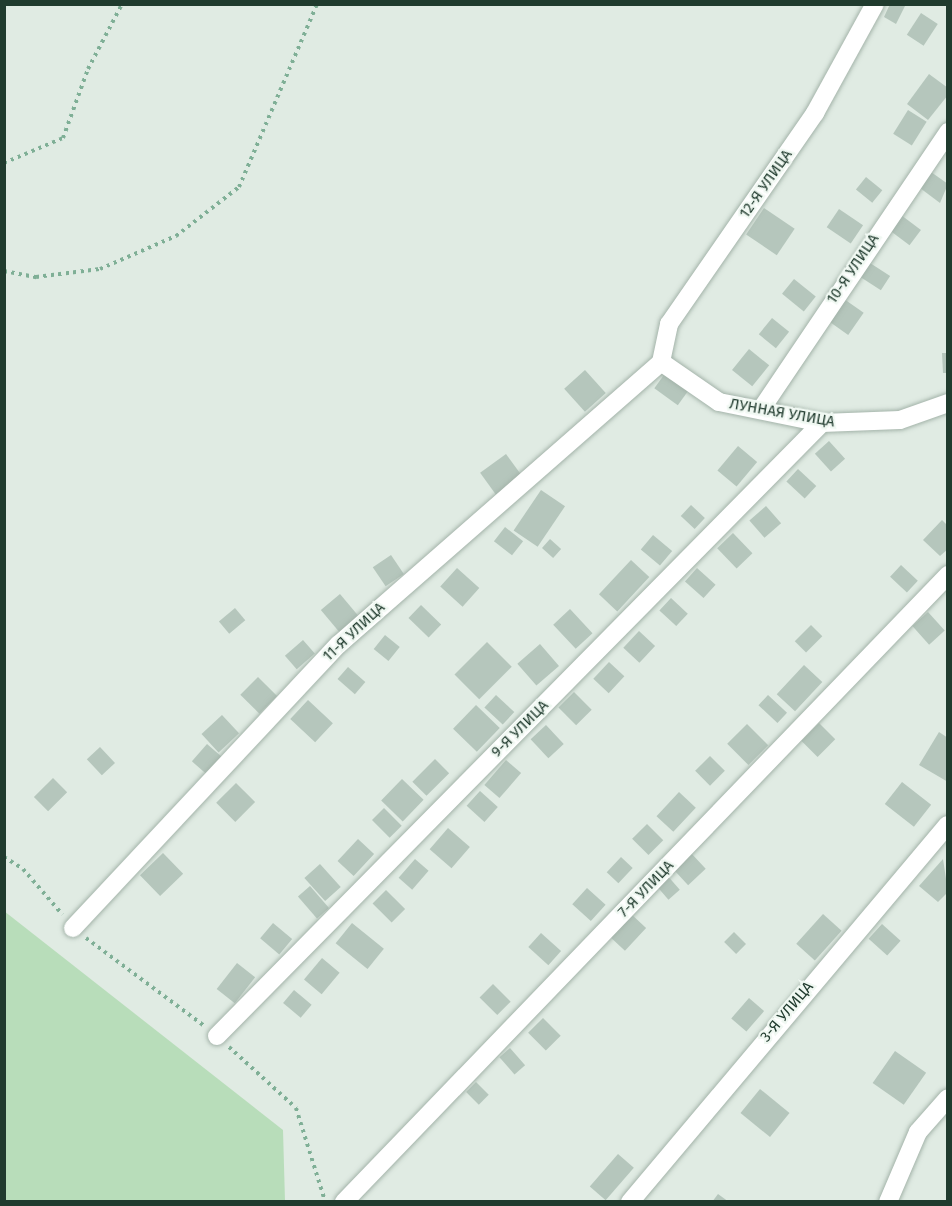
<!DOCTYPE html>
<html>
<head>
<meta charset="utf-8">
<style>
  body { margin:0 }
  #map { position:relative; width:952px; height:1206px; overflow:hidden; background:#e0ebe3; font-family:"Fira Sans",sans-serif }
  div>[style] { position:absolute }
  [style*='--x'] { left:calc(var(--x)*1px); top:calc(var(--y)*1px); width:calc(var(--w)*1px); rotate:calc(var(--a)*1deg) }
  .green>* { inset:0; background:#b8ddba }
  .building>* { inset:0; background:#b5c6bc; transform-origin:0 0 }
  .path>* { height:4px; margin-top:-2px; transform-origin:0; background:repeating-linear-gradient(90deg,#7faf96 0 3px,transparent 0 7.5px) }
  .roads { filter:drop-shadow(0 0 2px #a3b3a9) drop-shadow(0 0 2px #a3b3a9) }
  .street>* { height:18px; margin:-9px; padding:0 9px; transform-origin:9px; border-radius:9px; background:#fff }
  span { translate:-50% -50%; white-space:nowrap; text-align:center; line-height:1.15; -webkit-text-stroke:4.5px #f0f8f2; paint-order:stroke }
  .street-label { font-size:15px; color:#203b2e }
  .frame { position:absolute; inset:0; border:6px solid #203b2e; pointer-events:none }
</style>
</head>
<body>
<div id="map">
  <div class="green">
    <i style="clip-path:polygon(4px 911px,283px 1130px,285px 1201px,5px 1201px)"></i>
  </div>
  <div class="building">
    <i style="clip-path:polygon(890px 4px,906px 4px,896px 24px,884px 17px)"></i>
    <i style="left:921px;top:13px;width:20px;height:26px;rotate:33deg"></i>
    <i style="clip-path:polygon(929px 74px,948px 88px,948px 95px,928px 120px,907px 104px)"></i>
    <i style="left:908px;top:110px;width:22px;height:28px;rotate:32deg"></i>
    <i style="clip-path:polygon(931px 172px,948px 184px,940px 203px,920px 188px)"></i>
    <i style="left:866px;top:177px;width:21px;height:16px;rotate:39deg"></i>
    <i style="left:764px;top:208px;width:37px;height:32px;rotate:34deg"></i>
    <i style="left:839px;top:209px;width:29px;height:22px;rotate:34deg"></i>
    <i style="left:901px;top:215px;width:25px;height:19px;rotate:37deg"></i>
    <i style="left:870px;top:263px;width:24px;height:17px;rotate:33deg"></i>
    <i style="left:794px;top:279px;width:28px;height:19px;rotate:39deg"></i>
    <i style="left:844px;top:299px;width:24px;height:27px;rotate:35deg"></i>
    <i style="left:772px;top:318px;width:22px;height:21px;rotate:39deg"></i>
    <i style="left:749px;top:349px;width:26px;height:27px;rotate:39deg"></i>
    <i style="clip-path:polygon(942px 353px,948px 353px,948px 373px,943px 373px)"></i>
    <i style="left:669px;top:368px;width:29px;height:25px;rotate:36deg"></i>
    <i style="left:585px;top:370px;width:31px;height:28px;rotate:48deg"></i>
    <i style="left:829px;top:441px;width:24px;height:19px;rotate:48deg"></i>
    <i style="left:738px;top:446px;width:25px;height:32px;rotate:40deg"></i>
    <i style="left:506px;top:454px;width:27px;height:32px;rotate:54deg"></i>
    <i style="left:798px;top:469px;width:25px;height:17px;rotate:43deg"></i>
    <i style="left:541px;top:490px;width:29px;height:49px;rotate:34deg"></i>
    <i style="left:691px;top:505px;width:19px;height:15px;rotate:43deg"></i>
    <i style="left:766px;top:506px;width:23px;height:22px;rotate:49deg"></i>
    <i style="clip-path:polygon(942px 520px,948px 526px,948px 549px,940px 556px,923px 540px)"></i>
    <i style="left:505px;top:527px;width:23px;height:18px;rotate:38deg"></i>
    <i style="left:733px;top:533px;width:28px;height:22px;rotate:46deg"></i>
    <i style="left:653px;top:535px;width:25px;height:19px;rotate:40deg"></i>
    <i style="left:550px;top:539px;width:15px;height:12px;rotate:42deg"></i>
    <i style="left:391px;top:555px;width:23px;height:22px;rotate:56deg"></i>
    <i style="left:631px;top:560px;width:25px;height:47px;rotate:43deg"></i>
    <i style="left:901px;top:565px;width:23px;height:16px;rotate:43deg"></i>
    <i style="left:457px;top:568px;width:30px;height:25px;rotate:42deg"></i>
    <i style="left:697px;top:568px;width:25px;height:18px;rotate:42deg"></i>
    <i style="left:340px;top:594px;width:30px;height:25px;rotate:50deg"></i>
    <i style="left:671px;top:598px;width:23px;height:17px;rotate:43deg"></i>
    <i style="left:421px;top:605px;width:28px;height:18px;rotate:44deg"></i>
    <i style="left:235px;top:608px;width:16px;height:21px;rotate:50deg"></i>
    <i style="left:570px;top:609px;width:33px;height:23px;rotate:47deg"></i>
    <i style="left:928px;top:612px;width:25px;height:21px;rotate:48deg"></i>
    <i style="left:811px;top:625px;width:16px;height:23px;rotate:45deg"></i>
    <i style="left:639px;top:631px;width:22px;height:23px;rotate:43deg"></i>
    <i style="left:385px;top:635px;width:19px;height:18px;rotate:39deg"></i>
    <i style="left:303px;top:640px;width:18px;height:24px;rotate:49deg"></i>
    <i style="left:487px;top:642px;width:35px;height:46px;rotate:45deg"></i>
    <i style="left:540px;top:644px;width:29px;height:30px;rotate:49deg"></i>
    <i style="left:609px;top:662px;width:21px;height:23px;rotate:43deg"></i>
    <i style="left:804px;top:665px;width:25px;height:40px;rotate:43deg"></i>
    <i style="left:348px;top:667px;width:23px;height:16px;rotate:41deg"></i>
    <i style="left:258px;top:677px;width:27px;height:25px;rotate:45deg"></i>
    <i style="left:574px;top:692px;width:25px;height:22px;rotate:45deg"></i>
    <i style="left:496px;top:695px;width:25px;height:17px;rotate:43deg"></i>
    <i style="left:768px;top:695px;width:26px;height:14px;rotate:43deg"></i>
    <i style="left:308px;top:700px;width:34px;height:26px;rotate:43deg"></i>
    <i style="left:476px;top:705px;width:33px;height:33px;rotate:44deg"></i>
    <i style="left:222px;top:715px;width:25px;height:28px;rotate:47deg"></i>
    <i style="left:819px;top:723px;width:23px;height:25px;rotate:45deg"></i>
    <i style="left:747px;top:724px;width:30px;height:28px;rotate:45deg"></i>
    <i style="left:546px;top:725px;width:26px;height:21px;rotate:47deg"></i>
    <i style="clip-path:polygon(939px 732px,948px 738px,948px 782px,919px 765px)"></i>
    <i style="left:207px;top:744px;width:23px;height:23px;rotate:41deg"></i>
    <i style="left:100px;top:747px;width:22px;height:18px;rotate:47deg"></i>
    <i style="left:710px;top:756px;width:21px;height:21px;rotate:45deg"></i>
    <i style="left:435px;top:759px;width:20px;height:32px;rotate:45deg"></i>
    <i style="left:506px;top:760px;width:20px;height:33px;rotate:41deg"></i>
    <i style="left:53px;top:778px;width:20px;height:27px;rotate:45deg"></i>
    <i style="left:402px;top:779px;width:30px;height:30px;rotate:44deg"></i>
    <i style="left:902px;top:782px;width:37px;height:28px;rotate:38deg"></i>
    <i style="left:236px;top:783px;width:27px;height:28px;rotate:45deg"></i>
    <i style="left:480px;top:791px;width:24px;height:20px;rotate:42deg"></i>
    <i style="left:679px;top:792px;width:23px;height:33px;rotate:43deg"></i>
    <i style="left:384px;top:808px;width:25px;height:17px;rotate:45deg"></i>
    <i style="left:647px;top:824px;width:23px;height:21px;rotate:45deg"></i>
    <i style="left:448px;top:828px;width:29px;height:28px;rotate:41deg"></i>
    <i style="left:358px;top:839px;width:22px;height:30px;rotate:43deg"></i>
    <i style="left:690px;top:852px;width:23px;height:24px;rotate:47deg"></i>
    <i style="left:163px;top:853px;width:29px;height:32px;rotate:46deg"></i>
    <i style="left:621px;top:857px;width:16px;height:21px;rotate:43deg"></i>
    <i style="left:415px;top:859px;width:18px;height:25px;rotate:41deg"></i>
    <i style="clip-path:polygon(943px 859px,948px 892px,938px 902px,919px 886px)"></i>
    <i style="left:320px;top:864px;width:31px;height:21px;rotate:48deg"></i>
    <i style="left:666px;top:874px;width:21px;height:15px;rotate:49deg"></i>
    <i style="left:310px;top:886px;width:29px;height:16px;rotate:49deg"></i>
    <i style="left:587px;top:888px;width:25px;height:22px;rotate:42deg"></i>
    <i style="left:386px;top:890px;width:27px;height:19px;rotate:45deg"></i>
    <i style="left:630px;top:913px;width:22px;height:31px;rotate:43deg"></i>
    <i style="left:823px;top:914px;width:25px;height:40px;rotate:42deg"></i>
    <i style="left:273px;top:923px;width:25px;height:20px;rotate:40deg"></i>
    <i style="left:352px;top:923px;width:41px;height:26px;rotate:39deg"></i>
    <i style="left:882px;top:924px;width:25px;height:20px;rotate:42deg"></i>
    <i style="left:734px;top:932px;width:17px;height:14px;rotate:45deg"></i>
    <i style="left:541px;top:933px;width:27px;height:19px;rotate:42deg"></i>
    <i style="left:322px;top:958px;width:23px;height:28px;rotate:40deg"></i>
    <i style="left:237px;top:963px;width:23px;height:33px;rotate:38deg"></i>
    <i style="left:493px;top:984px;width:25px;height:19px;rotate:45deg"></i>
    <i style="left:294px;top:990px;width:23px;height:17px;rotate:40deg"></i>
    <i style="left:749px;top:998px;width:20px;height:27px;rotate:41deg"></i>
    <i style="left:543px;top:1018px;width:25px;height:21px;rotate:45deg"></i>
    <i style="left:510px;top:1048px;width:23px;height:14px;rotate:49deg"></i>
    <i style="left:895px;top:1051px;width:38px;height:39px;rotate:35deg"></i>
    <i style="left:476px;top:1082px;width:18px;height:14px;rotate:45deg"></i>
    <i style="left:760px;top:1089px;width:38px;height:31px;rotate:39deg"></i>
    <i style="left:618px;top:1154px;width:21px;height:43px;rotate:41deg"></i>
    <i style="clip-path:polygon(718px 1194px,729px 1202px,712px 1202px)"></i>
  </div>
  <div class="path">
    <i style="--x:4;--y:163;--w:64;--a:-23"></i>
    <i style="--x:63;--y:138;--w:73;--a:-70.1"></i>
    <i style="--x:88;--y:69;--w:73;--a:-62.4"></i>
    <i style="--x:4;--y:271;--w:33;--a:11"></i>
    <i style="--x:36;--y:277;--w:64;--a:-7.1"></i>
    <i style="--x:100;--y:269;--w:83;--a:-23.5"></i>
    <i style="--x:176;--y:236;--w:80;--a:-37.9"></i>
    <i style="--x:239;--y:187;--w:199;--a:-66.9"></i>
    <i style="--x:4;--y:857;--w:22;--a:32"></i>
    <i style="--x:23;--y:869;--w:60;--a:49.1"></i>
    <i style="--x:86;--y:938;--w:146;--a:36.6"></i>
    <i style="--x:229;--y:1047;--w:91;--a:42.3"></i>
    <i style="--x:296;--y:1108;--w:94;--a:72.7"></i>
  </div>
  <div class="roads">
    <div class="street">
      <i style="--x:661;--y:362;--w:39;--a:-78"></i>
      <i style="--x:669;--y:324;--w:257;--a:-55.3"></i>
      <i style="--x:815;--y:113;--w:124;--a:-61.2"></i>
      <i style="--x:661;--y:362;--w:70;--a:34.6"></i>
      <i style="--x:719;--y:402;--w:105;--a:11.5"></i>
      <i style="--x:822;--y:423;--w:78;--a:-2.2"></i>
      <i style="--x:900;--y:420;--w:51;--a:-19.5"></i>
      <i style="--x:762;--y:408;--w:333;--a:-56"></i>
      <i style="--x:73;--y:928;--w:388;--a:-46.9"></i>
      <i style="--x:338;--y:645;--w:429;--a:-41.2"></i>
      <i style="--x:217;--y:1036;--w:861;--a:-45.38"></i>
      <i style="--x:344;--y:1202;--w:871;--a:-46.07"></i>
      <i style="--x:630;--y:1202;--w:493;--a:-49.9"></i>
      <i style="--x:888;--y:1202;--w:76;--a:-66.8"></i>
      <i style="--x:918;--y:1132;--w:45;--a:-48.6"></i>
    </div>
  </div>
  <div class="street-label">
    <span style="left:766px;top:184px;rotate:-55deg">12-Я УЛИЦА</span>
    <span style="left:853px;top:269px;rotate:-56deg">10-Я УЛИЦА</span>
    <span style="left:782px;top:413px;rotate:10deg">ЛУННАЯ УЛИЦА</span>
    <span style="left:354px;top:632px;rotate:-43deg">11-Я УЛИЦА</span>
    <span style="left:520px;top:729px;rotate:-45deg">9-Я УЛИЦА</span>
    <span style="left:646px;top:889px;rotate:-46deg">7-Я УЛИЦА</span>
    <span style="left:787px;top:1012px;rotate:-50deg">3-Я УЛИЦА</span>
  </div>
  <div class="frame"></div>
</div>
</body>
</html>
